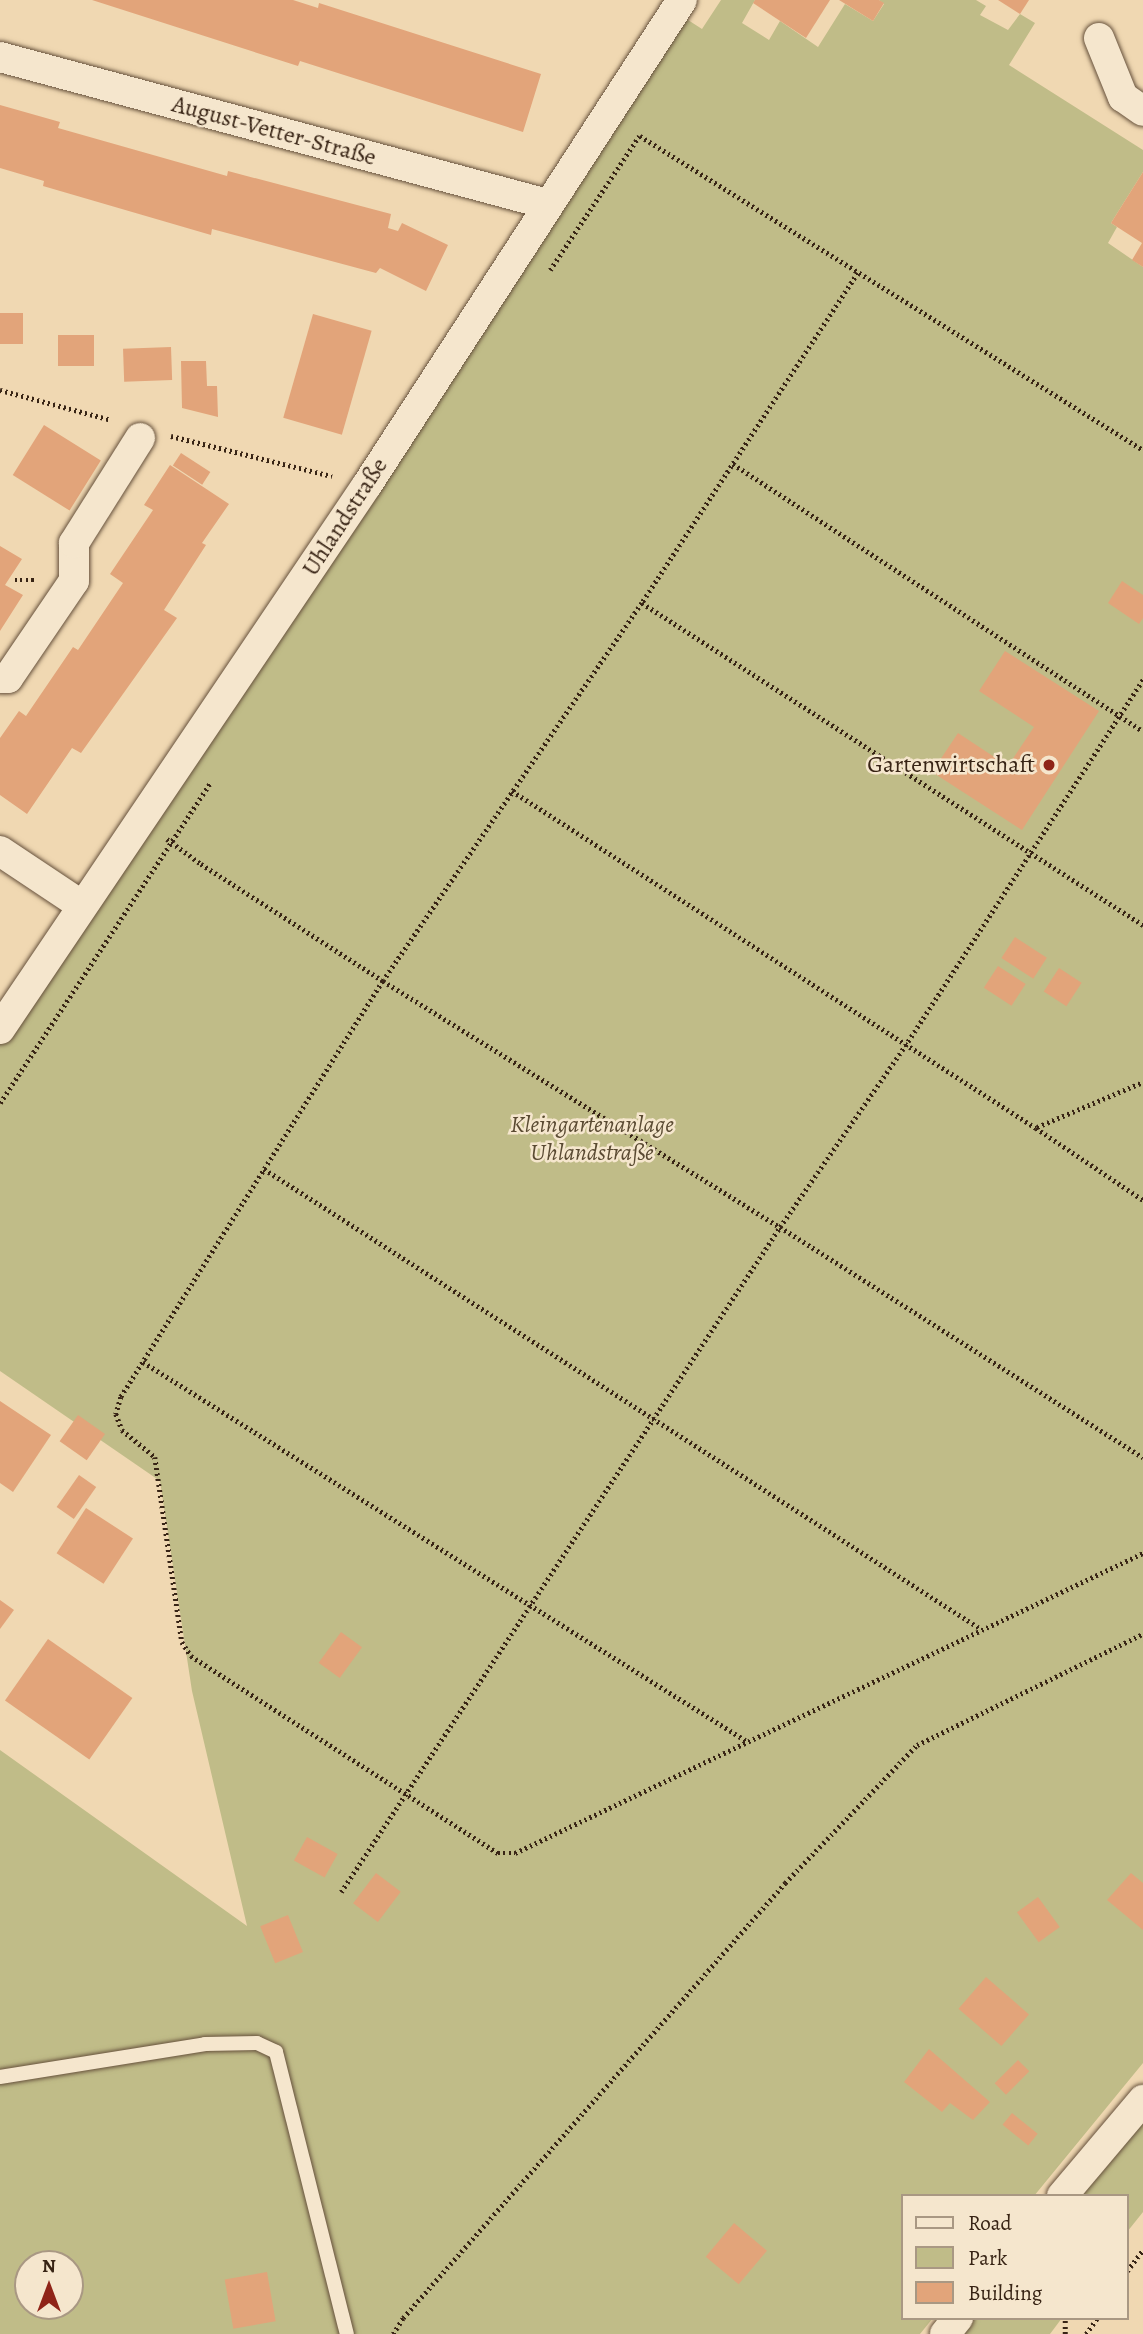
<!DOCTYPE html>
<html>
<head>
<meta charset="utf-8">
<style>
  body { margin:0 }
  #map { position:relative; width:1143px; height:2334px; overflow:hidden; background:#f0d8b2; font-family:Alegreya,serif }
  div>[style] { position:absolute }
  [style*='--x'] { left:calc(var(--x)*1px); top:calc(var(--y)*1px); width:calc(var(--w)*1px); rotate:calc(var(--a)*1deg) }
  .green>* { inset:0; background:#c0bc88 }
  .building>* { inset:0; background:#e2a47a; transform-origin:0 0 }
  .path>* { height:4.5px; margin-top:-2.25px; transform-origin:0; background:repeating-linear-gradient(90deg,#382415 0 2px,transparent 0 5.5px) }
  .roads { filter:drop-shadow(0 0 2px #66513c) drop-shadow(0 0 2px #66513c) }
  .service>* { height:14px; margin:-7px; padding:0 7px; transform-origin:7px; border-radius:7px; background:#f5e6cd }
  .minor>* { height:30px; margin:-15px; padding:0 15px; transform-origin:15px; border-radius:15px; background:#f5e6cd }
  .dots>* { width:19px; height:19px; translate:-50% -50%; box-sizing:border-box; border:4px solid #f5e6cd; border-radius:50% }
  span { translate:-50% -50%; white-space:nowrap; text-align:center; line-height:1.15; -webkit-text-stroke:5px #f5e6cd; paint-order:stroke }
  .street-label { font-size:24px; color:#382415 }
  .poi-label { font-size:24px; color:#382415 }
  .right { translate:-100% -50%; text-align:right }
  .park-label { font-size:24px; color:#5a4a32; font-style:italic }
  .legend { position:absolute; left:901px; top:2194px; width:228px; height:126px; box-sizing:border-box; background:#f5e6cd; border:2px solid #a99883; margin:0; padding:9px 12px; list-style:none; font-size:21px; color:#382415 }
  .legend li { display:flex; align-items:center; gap:14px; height:35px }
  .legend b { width:35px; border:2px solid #a99883 }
  .north { position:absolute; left:14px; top:2250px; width:70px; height:70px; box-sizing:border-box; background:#f5e6cd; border:2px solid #a99883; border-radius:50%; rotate:0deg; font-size:19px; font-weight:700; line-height:28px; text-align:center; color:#382415 }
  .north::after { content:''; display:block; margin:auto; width:24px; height:32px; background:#8f2418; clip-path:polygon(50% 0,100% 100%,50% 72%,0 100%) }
</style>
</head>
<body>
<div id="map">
  <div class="green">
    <i style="clip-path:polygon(evenodd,721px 0,755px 0,742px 23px,769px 40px,780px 21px,818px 47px,845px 4px,873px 21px,884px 4px,879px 0,976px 0,986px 6px,980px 15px,1008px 30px,1020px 14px,1035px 23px,1009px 65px,1143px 150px,1143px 172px,1111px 223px,1117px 227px,1108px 243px,1143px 267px,1143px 2063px,1034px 2196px,903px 2196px,903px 2318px,933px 2318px,920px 2334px,0 2334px,0 1750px,247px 1926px,192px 1691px,160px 1481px,0 1371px,0 1029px,674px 11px,702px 29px,721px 0,28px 2264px,70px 2264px,70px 2306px,28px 2306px,28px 2264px)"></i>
    <i style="clip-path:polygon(1143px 2118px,1143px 2212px,1127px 2232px,1127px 2196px,1077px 2196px)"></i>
    <i style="clip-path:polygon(972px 2318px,1062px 2318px,1050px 2334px,959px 2334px)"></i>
  </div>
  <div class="building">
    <i style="clip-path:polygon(92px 0,293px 0,318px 8px,319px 3px,541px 74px,523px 132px,300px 61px,298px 66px)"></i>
    <i style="clip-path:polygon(755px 0,830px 0,806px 38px,753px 3px)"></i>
    <i style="clip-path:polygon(839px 0,879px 0,884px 3px,873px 21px)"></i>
    <i style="clip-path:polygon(998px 0,1029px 0,1020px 14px)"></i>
    <i style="clip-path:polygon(0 105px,60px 122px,58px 128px,227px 176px,228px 171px,391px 214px,388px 228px,398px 231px,402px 223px,448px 245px,426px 291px,380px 268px,376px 273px,212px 229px,211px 235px,43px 186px,44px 181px,0 168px)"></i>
    <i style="clip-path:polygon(1143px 172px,1143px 267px,1132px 260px,1142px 243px,1111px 223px)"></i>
    <i style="left:0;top:313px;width:23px;height:31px"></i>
    <i style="left:313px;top:314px;width:61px;height:108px;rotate:16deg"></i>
    <i style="left:94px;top:335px;width:31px;height:36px;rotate:90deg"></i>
    <i style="left:171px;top:347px;width:33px;height:48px;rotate:88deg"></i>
    <i style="clip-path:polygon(181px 361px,206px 361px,207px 386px,217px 386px,218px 417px,182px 408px)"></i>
    <i style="left:44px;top:425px;width:67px;height:59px;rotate:32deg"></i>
    <i style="left:181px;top:453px;width:35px;height:15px;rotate:33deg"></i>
    <i style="clip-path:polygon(170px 465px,229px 504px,202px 543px,206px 545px,164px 610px,177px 618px,81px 753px,72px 748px,27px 814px,0 795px,0 738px,19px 711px,26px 716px,73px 647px,78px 650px,123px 583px,110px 574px,153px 510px,144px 505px)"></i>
    <i style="clip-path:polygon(0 546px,22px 559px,5px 585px,23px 595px,0 631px)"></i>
    <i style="clip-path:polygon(1122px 581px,1143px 595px,1143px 618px,1139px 624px,1108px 603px)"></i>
    <i style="clip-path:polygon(1005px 651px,1099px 711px,1022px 830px,932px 772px,958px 733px,1008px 766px,1034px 727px,979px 691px)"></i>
    <i style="left:1015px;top:937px;width:38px;height:25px;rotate:33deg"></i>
    <i style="left:998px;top:966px;width:33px;height:26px;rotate:33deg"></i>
    <i style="left:1059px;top:968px;width:27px;height:28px;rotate:33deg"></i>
    <i style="clip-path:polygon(0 1401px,51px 1435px,13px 1492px,0 1483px)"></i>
    <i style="left:78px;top:1415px;width:33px;height:32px;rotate:35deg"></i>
    <i style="left:79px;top:1475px;width:21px;height:39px;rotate:35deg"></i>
    <i style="left:86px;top:1508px;width:56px;height:54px;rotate:33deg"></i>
    <i style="clip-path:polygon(0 1600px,14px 1610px,0 1629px)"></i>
    <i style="left:341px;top:1632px;width:26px;height:38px;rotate:36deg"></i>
    <i style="left:48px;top:1639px;width:103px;height:75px;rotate:35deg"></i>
    <i style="left:307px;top:1837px;width:35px;height:27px;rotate:29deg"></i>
    <i style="left:376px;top:1873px;width:31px;height:38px;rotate:37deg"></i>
    <i style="clip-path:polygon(1131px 1873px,1143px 1883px,1143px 1930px,1107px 1900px)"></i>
    <i style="left:1038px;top:1897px;width:37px;height:26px;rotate:54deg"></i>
    <i style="left:288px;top:1915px;width:40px;height:30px;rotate:68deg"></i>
    <i style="left:986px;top:1977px;width:57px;height:42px;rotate:41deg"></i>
    <i style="clip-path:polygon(929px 2049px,990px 2102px,973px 2120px,950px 2103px,942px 2112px,904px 2082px)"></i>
    <i style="left:1018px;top:2060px;width:16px;height:33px;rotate:45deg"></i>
    <i style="left:1012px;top:2113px;width:33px;height:15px;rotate:39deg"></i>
    <i style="left:734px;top:2223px;width:43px;height:44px;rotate:40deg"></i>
    <i style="left:267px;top:2272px;width:50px;height:43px;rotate:80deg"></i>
  </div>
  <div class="path">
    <i style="--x:640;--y:136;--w:593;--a:31.97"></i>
    <i style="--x:550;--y:270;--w:161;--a:-56.4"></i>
    <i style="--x:858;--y:273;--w:394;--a:123.2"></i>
    <i style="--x:642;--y:603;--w:458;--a:124.4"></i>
    <i style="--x:383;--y:981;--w:492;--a:122.2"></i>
    <i style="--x:121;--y:1397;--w:18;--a:106"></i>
    <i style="--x:116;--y:1414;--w:17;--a:69"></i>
    <i style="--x:122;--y:1430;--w:43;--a:39.3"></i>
    <i style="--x:155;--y:1457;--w:187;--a:81.7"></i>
    <i style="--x:182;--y:1642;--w:17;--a:57"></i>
    <i style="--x:191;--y:1656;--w:365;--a:32.7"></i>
    <i style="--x:498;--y:1853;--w:17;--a:0"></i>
    <i style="--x:515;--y:1853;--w:696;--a:-25.53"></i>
    <i style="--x:0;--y:390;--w:115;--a:15.1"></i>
    <i style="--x:171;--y:436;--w:166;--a:14"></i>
    <i style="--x:733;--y:464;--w:489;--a:33.1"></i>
    <i style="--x:15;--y:580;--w:21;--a:0"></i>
    <i style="--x:642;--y:603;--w:596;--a:32.73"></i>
    <i style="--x:512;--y:791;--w:623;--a:32.75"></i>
    <i style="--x:1036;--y:1128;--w:129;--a:33.9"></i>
    <i style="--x:167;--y:839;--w:42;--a:36.3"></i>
    <i style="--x:201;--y:864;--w:216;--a:32.7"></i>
    <i style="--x:383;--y:981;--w:467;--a:31.8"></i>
    <i style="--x:780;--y:1227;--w:430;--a:32.4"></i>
    <i style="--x:0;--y:1103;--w:384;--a:-56.7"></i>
    <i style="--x:1037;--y:1127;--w:115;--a:-23"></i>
    <i style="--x:264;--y:1169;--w:852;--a:32.68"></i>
    <i style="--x:143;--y:1362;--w:714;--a:32.13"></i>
    <i style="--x:341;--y:1892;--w:797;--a:-56.57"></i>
    <i style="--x:780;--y:1227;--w:220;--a:-55.4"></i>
    <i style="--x:905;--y:1046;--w:437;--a:-57"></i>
    <i style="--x:1127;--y:2271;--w:26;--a:-53"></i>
    <i style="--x:393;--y:2334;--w:19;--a:-58"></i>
    <i style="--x:403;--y:2318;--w:579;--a:-48.71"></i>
    <i style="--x:785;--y:1883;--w:191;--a:-46.3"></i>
    <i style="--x:917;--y:1745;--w:252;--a:-26.2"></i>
    <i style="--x:1065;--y:2334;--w:16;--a:-90"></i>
    <i style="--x:1086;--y:2334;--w:19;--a:-55"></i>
  </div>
  <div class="roads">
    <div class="service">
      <i style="--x:0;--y:2077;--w:208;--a:-9.1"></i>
      <i style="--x:205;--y:2044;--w:52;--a:-1.1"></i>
      <i style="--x:257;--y:2043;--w:21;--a:25"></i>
      <i style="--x:276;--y:2052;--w:291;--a:75.9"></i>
    </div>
    <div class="minor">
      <i style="--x:1099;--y:38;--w:64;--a:67.9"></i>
      <i style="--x:1123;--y:97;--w:24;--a:35"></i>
      <i style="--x:0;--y:57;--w:566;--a:15.04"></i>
      <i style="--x:0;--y:678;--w:8;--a:0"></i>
      <i style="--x:8;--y:678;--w:117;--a:-55.8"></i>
      <i style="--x:74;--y:581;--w:38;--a:-90"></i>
      <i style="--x:74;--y:543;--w:124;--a:-57.8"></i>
      <i style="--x:0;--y:851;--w:97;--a:33.7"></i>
      <i style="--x:0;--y:1029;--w:656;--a:-56"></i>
      <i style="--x:367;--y:485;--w:578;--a:-57"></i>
      <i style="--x:1062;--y:2196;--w:126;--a:-49.8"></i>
      <i style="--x:945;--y:2334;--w:21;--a:-51"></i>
    </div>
  </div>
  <div class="dots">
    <i style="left:1049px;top:765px;background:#8f2418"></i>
  </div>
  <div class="street-label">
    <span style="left:274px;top:131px;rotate:15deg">August-Vetter-Straße</span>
    <span style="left:345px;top:517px;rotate:-57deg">Uhlandstraße</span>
  </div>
  <div class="poi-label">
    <span class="right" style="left:1035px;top:765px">Gartenwirtschaft</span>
  </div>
  <div class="park-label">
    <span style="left:592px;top:1139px">Kleingartenanlage<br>Uhlandstraße</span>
  </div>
  <ul class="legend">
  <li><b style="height:9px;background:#f5e6cd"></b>Road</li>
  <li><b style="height:19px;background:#c0bc88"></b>Park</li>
  <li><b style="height:19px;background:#e2a47a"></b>Building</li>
  </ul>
  <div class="north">N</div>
</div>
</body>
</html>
